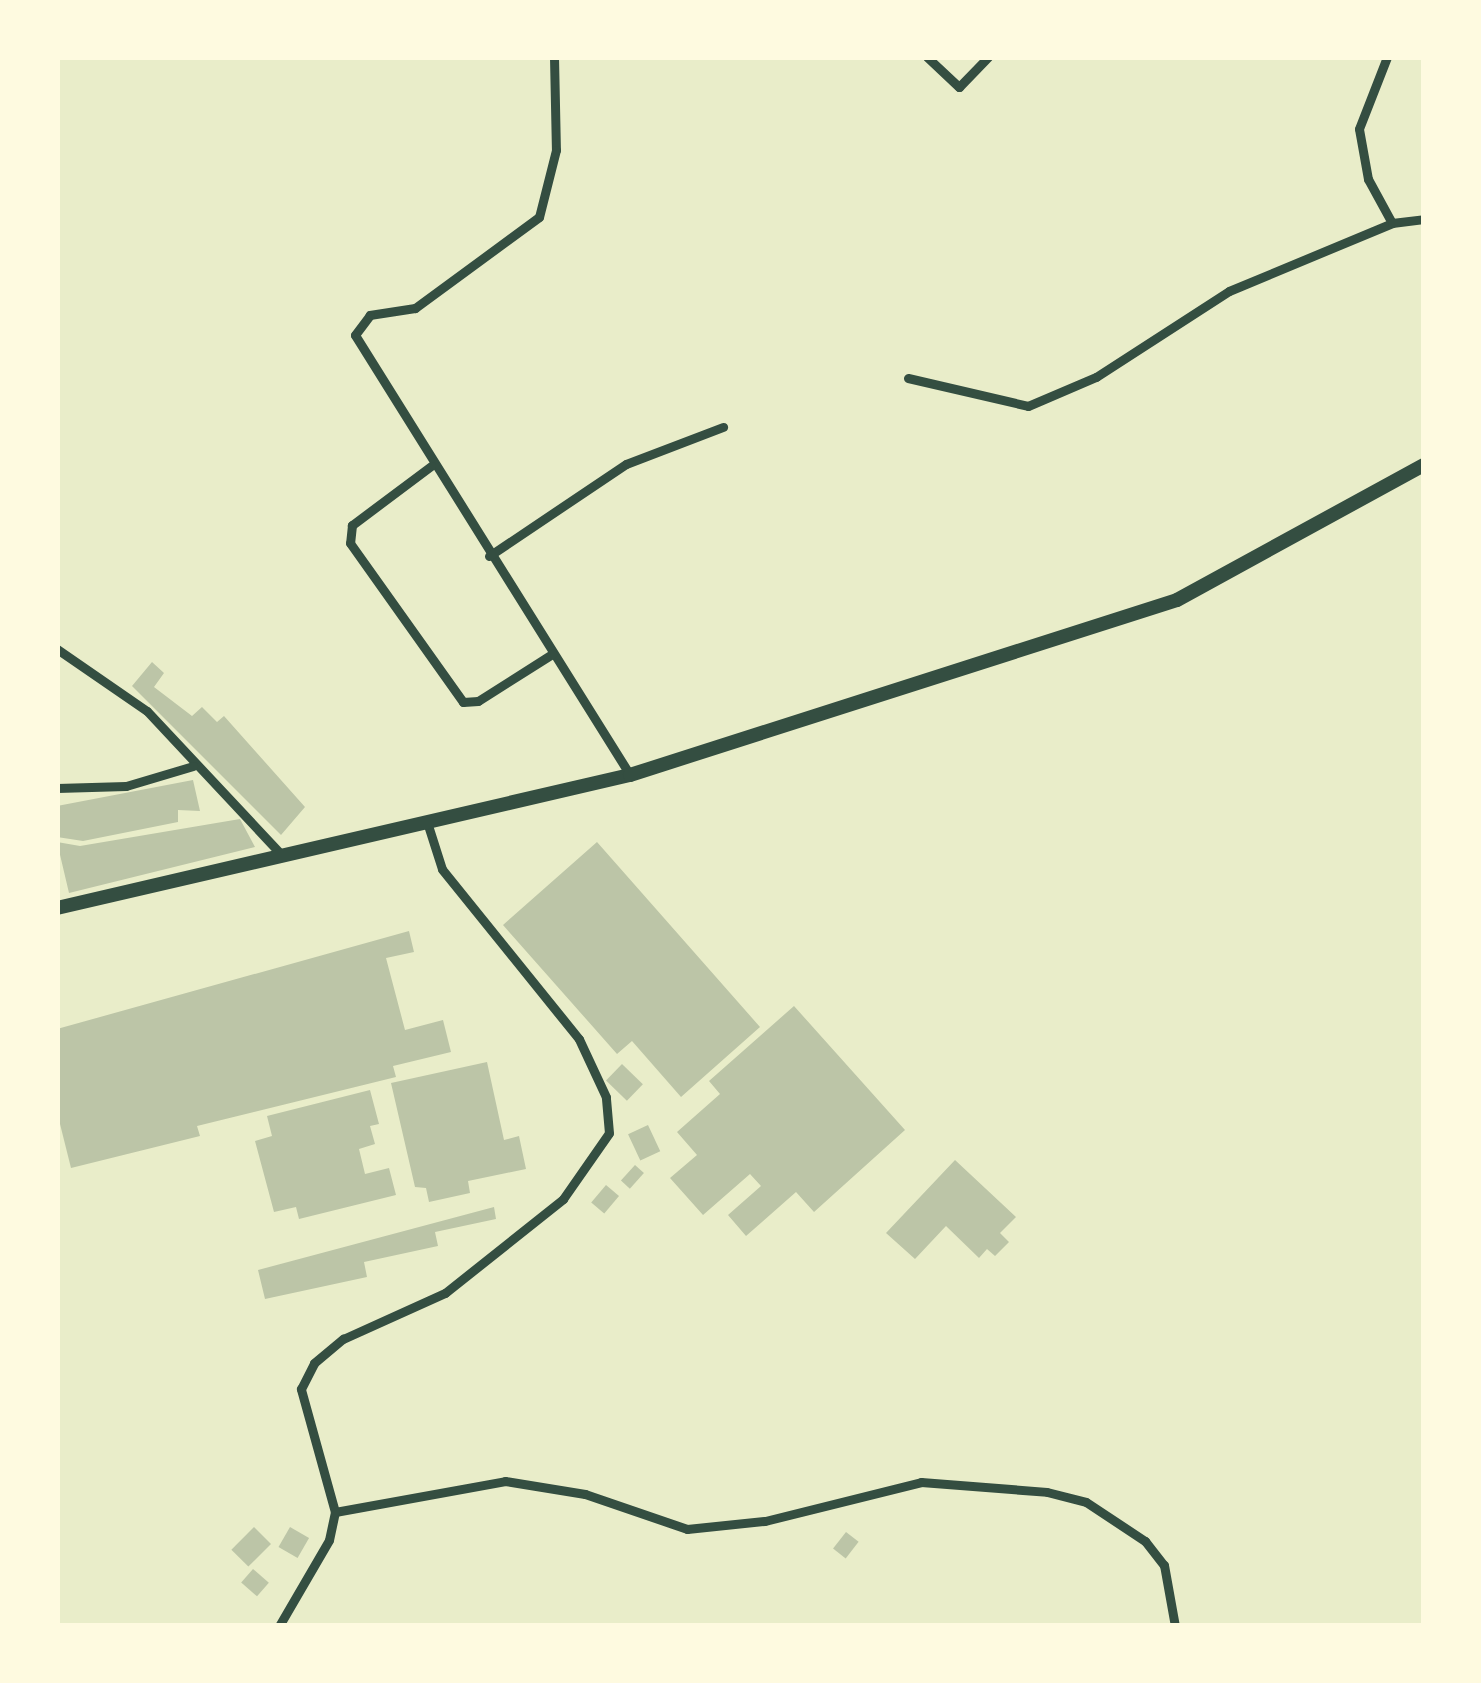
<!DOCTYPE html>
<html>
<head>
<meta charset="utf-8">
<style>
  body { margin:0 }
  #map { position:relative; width:1481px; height:1683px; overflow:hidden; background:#e9edc9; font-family:Roboto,sans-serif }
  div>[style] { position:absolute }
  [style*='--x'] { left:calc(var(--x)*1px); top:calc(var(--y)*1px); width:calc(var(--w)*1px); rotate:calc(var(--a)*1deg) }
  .building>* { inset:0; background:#bcc5a7; transform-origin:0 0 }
  .minor>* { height:9px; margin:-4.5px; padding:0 4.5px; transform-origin:4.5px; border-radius:4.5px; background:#344e41 }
  .secondary>* { height:14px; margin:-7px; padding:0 7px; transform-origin:7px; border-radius:7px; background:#344e41 }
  span { translate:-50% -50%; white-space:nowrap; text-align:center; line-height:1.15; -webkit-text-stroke:12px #fefae0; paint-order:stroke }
  .frame { position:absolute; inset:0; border:60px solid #fefae0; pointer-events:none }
</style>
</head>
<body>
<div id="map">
  <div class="building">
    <i style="clip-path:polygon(152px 662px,164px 673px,154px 687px,192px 716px,202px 707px,217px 722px,224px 716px,305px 807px,281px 835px,132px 686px)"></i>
    <i style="clip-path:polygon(193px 780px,200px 811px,178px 810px,178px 822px,83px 841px,57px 837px,57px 806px)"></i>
    <i style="clip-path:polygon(240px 819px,255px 847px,69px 893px,57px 842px,80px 846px)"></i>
    <i style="clip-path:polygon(597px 842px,760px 1027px,681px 1097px,632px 1041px,617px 1054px,503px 925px)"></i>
    <i style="clip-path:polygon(409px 931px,414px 952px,386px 958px,405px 1030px,443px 1020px,451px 1052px,393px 1066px,396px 1077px,197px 1126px,200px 1136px,71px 1168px,57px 1112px,57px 1029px)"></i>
    <i style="clip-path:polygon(794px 1006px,905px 1130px,814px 1212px,796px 1192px,746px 1236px,728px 1215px,761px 1186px,750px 1174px,703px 1215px,670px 1178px,697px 1155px,677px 1132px,720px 1094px,709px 1081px)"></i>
    <i style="clip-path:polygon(487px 1062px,504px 1140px,519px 1136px,526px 1169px,468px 1181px,470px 1193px,429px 1202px,426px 1188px,415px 1187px,391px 1083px)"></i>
    <i style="left:622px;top:1064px;width:29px;height:23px;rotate:44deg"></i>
    <i style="clip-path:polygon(370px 1090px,379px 1124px,370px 1126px,375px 1144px,359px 1149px,365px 1174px,389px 1168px,396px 1195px,299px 1219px,296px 1207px,274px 1212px,255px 1141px,272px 1136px,267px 1116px)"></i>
    <i style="left:648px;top:1125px;width:29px;height:22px;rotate:65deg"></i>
    <i style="clip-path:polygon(955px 1160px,1016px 1217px,1000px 1233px,1009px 1242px,995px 1256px,987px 1249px,979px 1258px,946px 1226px,915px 1259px,886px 1233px)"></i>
    <i style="left:635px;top:1165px;width:12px;height:21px;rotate:42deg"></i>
    <i style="left:606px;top:1185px;width:17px;height:23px;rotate:40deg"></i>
    <i style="clip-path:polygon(494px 1207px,496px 1219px,435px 1232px,438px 1246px,364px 1262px,367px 1277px,265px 1299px,258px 1270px)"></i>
    <i style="left:254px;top:1527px;width:24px;height:32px;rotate:45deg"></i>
    <i style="left:290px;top:1527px;width:22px;height:23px;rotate:30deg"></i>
    <i style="left:846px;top:1532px;width:16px;height:21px;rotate:38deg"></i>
    <i style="left:253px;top:1569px;width:21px;height:18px;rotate:41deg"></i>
  </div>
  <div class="minor">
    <i style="--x:554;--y:57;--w:93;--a:88.8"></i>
    <i style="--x:556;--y:150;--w:69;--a:104.2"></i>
    <i style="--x:539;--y:217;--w:154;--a:143.7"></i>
    <i style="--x:415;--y:308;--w:46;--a:171.2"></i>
    <i style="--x:370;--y:315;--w:25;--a:127"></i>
    <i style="--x:355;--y:335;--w:519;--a:57.99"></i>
    <i style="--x:927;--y:57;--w:44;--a:43.2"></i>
    <i style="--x:959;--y:87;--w:42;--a:-46"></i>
    <i style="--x:1387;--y:57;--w:77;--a:111.3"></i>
    <i style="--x:1359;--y:129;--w:51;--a:79.8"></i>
    <i style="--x:1368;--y:179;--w:50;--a:61.4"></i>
    <i style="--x:908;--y:378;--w:123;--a:13.1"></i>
    <i style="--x:1028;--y:406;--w:74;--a:-23.1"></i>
    <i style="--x:1096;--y:377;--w:158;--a:-32.9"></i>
    <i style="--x:1229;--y:291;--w:177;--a:-22.6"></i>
    <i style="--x:1392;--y:223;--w:32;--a:-7"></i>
    <i style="--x:431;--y:466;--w:99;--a:143.2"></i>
    <i style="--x:352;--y:525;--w:18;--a:96"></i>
    <i style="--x:350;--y:543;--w:195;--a:54.6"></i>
    <i style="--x:463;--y:702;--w:15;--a:-4"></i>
    <i style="--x:478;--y:701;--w:88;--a:-32.4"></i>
    <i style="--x:489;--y:556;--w:165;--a:-33.9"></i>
    <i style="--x:626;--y:464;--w:104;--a:-20.9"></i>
    <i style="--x:57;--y:649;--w:109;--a:34.6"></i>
    <i style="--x:147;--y:711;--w:195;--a:46.9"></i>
    <i style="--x:57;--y:788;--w:69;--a:-1.7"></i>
    <i style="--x:126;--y:786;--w:70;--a:-16.6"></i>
    <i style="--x:335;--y:1512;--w:173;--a:-10.3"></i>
    <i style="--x:505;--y:1481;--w:81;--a:9.2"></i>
    <i style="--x:585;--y:1494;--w:108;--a:18.9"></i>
    <i style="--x:687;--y:1529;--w:78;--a:-5.9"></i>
    <i style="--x:765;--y:1521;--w:161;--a:-14"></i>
    <i style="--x:921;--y:1482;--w:126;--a:4.5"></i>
    <i style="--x:1047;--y:1492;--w:40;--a:14.4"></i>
    <i style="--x:1086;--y:1502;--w:71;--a:33.5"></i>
    <i style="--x:1145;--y:1541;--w:31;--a:52"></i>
    <i style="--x:1164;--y:1565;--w:62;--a:79.8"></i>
    <i style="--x:279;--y:1626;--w:99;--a:-59.8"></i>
    <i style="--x:329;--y:1540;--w:29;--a:-78"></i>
    <i style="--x:335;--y:1512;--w:128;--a:-105.5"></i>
    <i style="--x:301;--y:1389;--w:29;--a:-63"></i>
    <i style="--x:314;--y:1363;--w:38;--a:-40"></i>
    <i style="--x:343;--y:1339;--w:112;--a:-24.3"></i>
    <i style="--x:445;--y:1293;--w:151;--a:-38.5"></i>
    <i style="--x:563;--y:1199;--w:80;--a:-55.1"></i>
    <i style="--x:609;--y:1133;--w:36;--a:-95"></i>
    <i style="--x:606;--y:1097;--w:64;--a:-115"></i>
    <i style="--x:579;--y:1039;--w:218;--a:-128.9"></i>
    <i style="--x:442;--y:869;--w:49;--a:-107.7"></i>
  </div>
  <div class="secondary">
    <i style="--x:57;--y:908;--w:588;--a:-13.07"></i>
    <i style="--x:630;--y:775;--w:574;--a:-17.74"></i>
    <i style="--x:1177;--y:600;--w:281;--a:-28.7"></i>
  </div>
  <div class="frame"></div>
</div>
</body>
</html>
